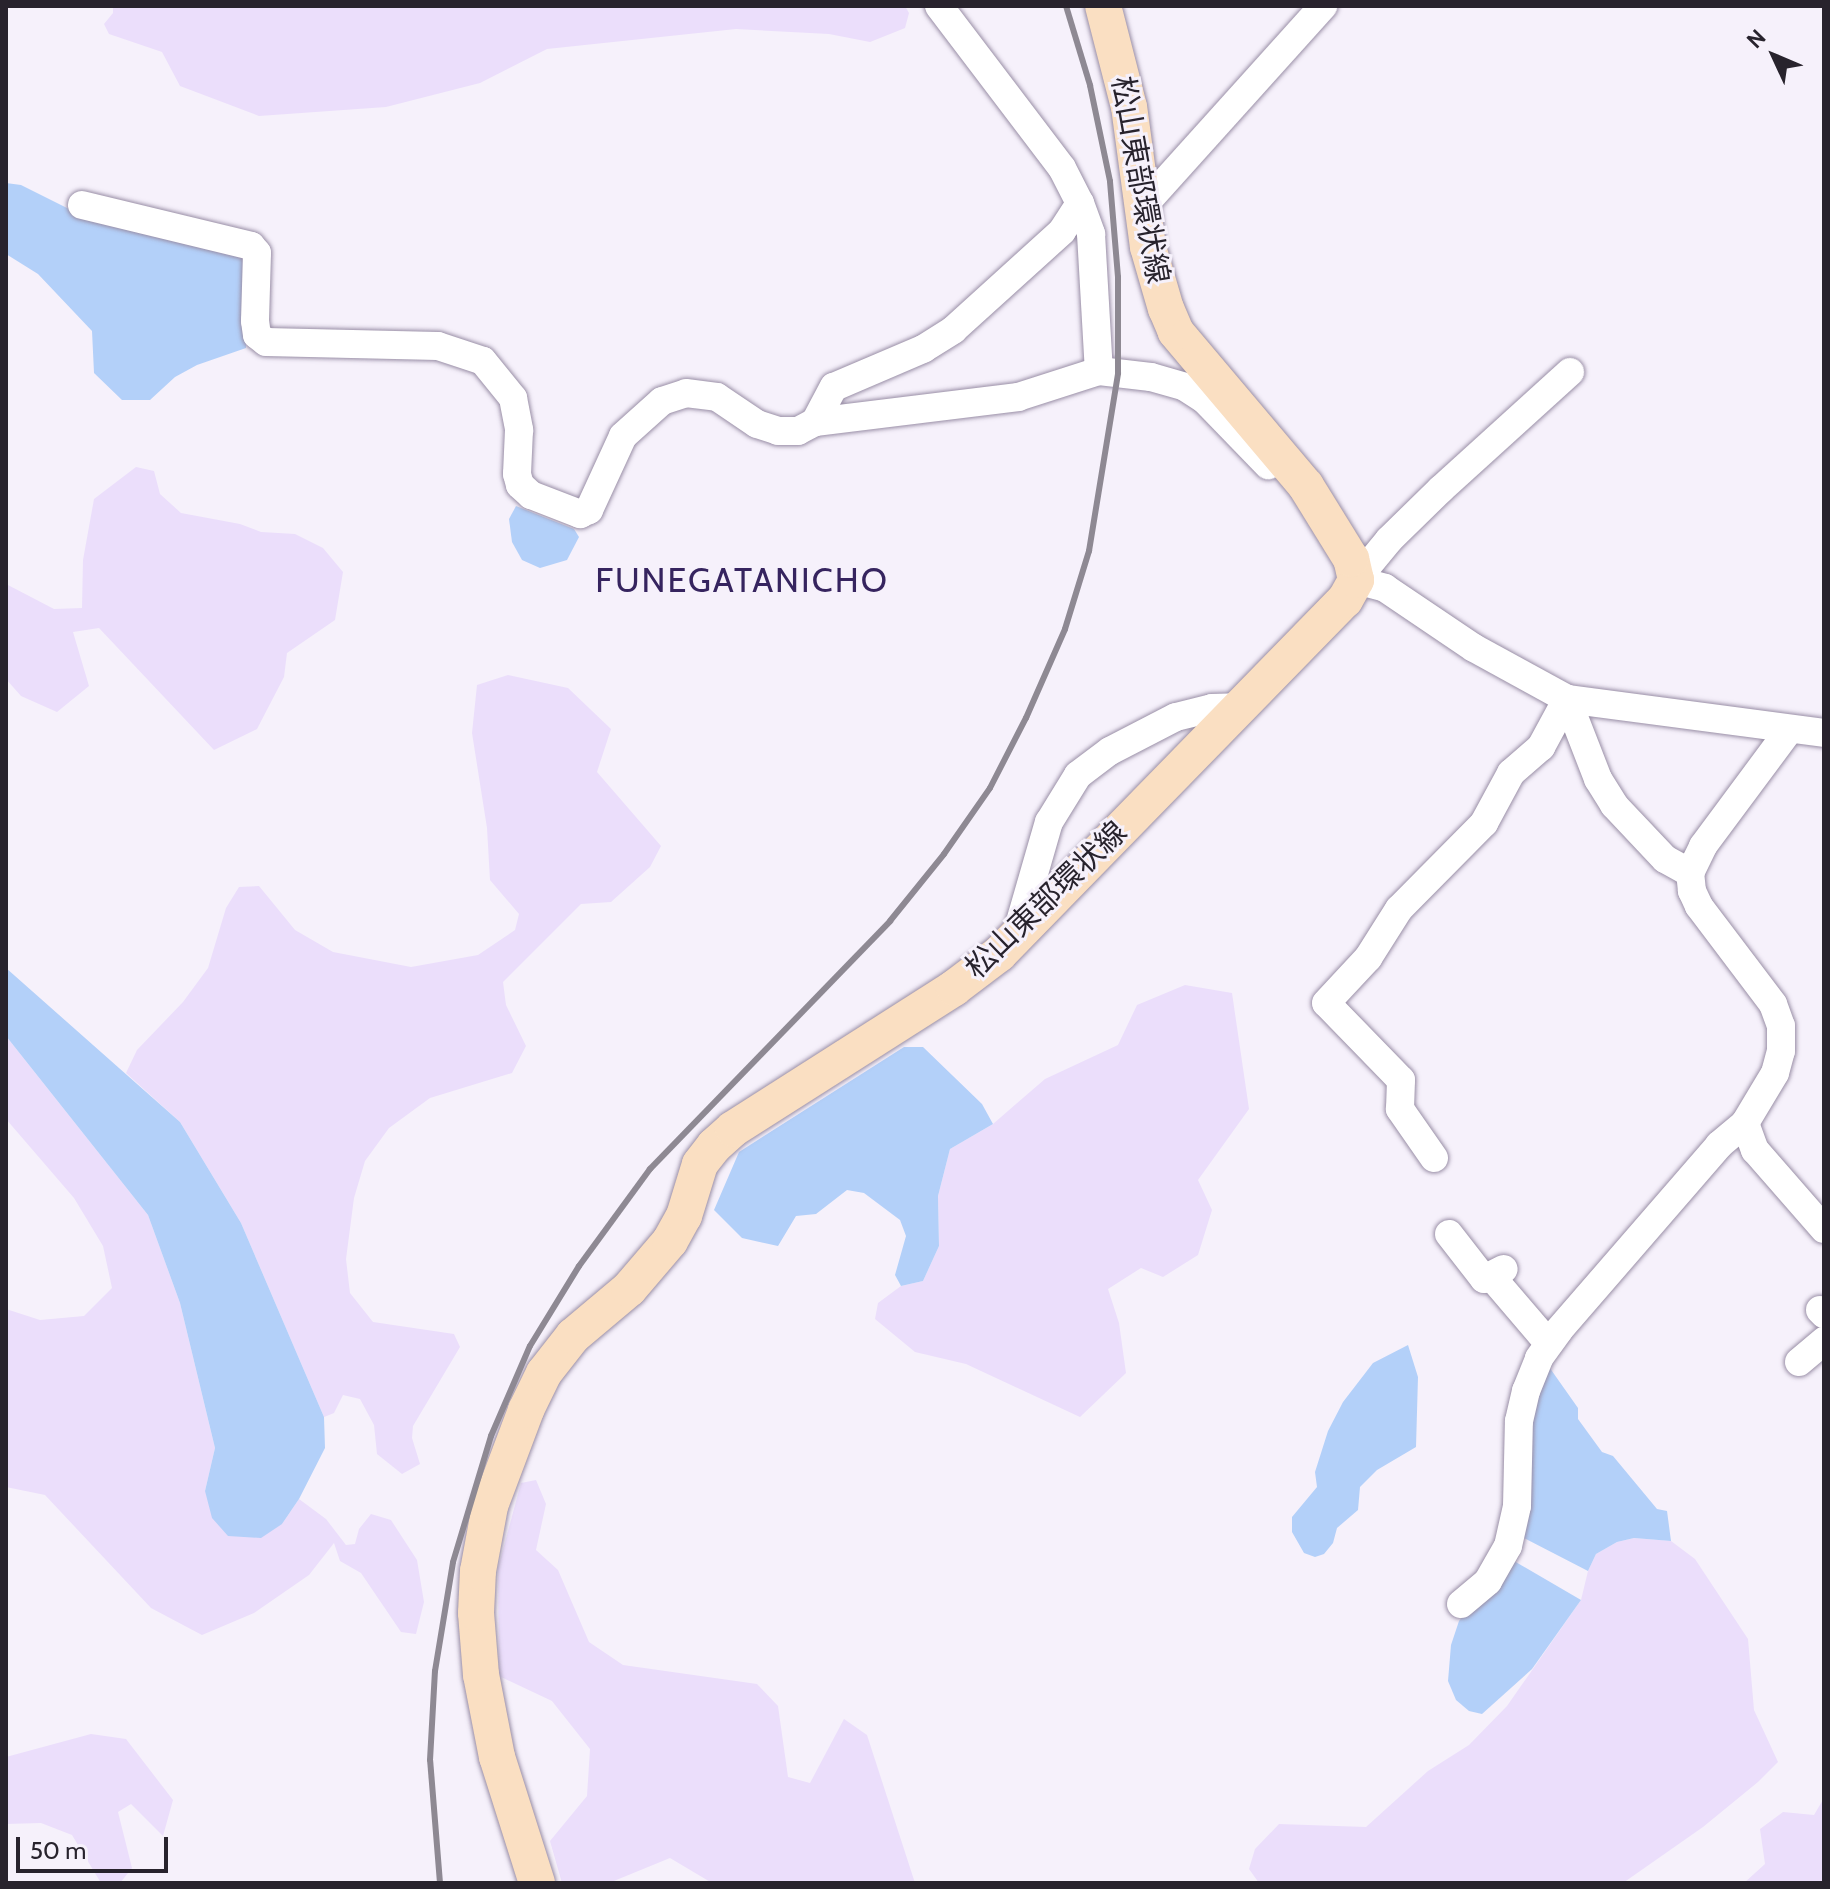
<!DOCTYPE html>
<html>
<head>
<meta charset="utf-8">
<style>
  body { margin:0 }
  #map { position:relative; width:1830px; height:1889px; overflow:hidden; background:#f6f1fb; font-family:Cabin,"Noto Sans JP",sans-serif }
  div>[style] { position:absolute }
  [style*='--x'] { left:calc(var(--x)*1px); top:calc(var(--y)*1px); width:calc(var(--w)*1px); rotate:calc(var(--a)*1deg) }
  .green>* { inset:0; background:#ebdefb }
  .water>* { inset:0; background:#b3d0f9 }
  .roads { filter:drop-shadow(0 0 2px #998ea6) drop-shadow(0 0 2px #998ea6) }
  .minor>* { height:28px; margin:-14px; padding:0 14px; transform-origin:14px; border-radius:14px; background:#fff }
  .major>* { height:36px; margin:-18px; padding:0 18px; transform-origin:18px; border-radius:18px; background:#fadfc2 }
  .rail>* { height:6px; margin:-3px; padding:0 3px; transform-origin:3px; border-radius:3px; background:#8e8993 }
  span { translate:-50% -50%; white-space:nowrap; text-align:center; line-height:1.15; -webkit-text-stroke:6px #f6f1fb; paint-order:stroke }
  .street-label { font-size:30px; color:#28232d }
  .quarter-label { font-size:34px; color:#36245f; letter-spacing:2px }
  .frame { position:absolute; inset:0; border:8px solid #28232d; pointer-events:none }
  .north { position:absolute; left:1734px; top:16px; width:80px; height:80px; -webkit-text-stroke:6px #f6f1fb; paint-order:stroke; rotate:314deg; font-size:22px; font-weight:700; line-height:32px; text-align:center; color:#28232d }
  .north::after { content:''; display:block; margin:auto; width:28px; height:36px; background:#28232d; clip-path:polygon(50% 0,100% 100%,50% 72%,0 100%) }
  .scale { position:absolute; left:16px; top:1837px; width:152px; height:36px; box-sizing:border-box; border:4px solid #28232d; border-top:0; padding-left:10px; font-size:24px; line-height:28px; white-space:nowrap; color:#28232d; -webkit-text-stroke:6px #f6f1fb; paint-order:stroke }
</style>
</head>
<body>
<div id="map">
  <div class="green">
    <i style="clip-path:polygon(113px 6px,905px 6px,909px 13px,905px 28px,870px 42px,829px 34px,736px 29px,547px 49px,480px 83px,386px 107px,259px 116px,180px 86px,162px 52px,109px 34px,104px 24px,113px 13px)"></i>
    <i style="clip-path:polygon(136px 467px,154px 471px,160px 494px,181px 513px,240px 524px,261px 532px,295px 534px,323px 548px,343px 572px,335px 620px,287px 653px,284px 677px,257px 729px,214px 750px,99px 628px,73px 632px,89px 686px,57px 712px,21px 696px,6px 679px,6px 584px,54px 609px,82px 608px,83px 560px,94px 499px)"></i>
    <i style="clip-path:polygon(508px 675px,568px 688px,611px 729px,597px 772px,661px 846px,650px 867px,611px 902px,581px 904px,503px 982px,506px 1005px,526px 1046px,512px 1073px,430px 1098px,389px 1128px,365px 1161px,354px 1198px,346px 1259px,350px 1293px,373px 1322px,454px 1334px,460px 1347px,413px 1426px,412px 1438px,420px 1464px,402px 1474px,377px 1454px,374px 1425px,360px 1399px,343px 1395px,334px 1413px,324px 1417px,241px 1223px,180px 1122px,126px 1073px,137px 1050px,183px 1002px,208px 968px,226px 908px,239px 887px,259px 886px,295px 930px,333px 952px,411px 967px,478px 955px,515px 930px,519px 914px,490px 880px,487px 828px,472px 733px,477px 685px)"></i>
    <i style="clip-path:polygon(1185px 985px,1232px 993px,1249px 1109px,1198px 1180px,1212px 1210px,1198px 1255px,1163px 1277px,1141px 1268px,1108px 1289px,1119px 1323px,1126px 1373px,1080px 1417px,966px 1364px,915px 1352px,875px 1319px,878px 1303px,901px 1286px,923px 1281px,939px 1246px,938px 1196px,950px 1149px,993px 1124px,1045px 1079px,1118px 1045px,1137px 1005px)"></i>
    <i style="clip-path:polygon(6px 1036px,148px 1215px,180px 1303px,215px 1448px,205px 1491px,282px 1524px,299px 1499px,326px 1519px,346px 1545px,355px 1544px,359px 1529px,371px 1514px,391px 1520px,417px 1560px,424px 1602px,416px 1634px,401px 1632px,361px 1573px,340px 1561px,334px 1543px,309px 1575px,254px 1613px,202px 1635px,151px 1608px,45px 1495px,6px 1487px,6px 1309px,40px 1320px,84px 1316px,112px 1288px,103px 1246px,74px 1198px,6px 1119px)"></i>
    <i style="clip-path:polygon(536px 1480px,546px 1504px,536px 1550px,558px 1570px,589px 1642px,623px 1665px,757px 1684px,778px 1706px,788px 1777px,810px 1783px,844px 1719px,867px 1735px,915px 1883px,712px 1883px,670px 1858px,609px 1883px,562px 1883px,550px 1841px,587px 1796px,590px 1749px,552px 1701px,499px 1676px,498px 1568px,521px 1483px)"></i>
    <i style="clip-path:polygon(1634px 1538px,1671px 1541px,1695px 1559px,1748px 1639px,1754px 1710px,1778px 1762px,1758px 1782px,1703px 1827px,1623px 1883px,1259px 1883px,1249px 1869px,1255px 1849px,1279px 1824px,1366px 1827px,1428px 1771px,1469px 1745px,1507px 1706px,1581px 1600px,1588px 1571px,1596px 1554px,1617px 1542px)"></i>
    <i style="clip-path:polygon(91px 1734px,126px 1739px,173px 1800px,163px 1836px,131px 1804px,118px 1812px,132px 1868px,120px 1883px,101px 1883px,72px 1835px,41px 1823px,6px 1824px,6px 1757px)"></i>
    <i style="clip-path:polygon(1824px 1798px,1824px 1883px,1744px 1883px,1765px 1864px,1760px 1829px,1783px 1812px,1814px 1815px)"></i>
  </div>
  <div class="water">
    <i style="clip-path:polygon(6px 183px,21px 185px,85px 217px,223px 243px,247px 261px,246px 348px,197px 365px,175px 377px,150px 400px,122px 400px,94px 373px,92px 331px,38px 274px,6px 254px)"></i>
    <i style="clip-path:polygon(516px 506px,574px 529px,579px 537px,567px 560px,540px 568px,522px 560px,512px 542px,509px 519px)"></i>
    <i style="clip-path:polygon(6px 968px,180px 1122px,241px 1223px,324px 1417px,325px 1448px,299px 1499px,282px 1524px,261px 1538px,228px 1536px,212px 1518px,205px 1491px,215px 1448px,180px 1303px,148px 1215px,6px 1036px)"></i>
    <i style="clip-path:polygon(904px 1047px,923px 1047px,982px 1104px,993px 1124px,950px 1149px,938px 1196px,939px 1246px,923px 1281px,901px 1286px,895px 1275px,906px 1236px,900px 1220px,864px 1193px,847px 1190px,816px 1214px,796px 1216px,778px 1246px,742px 1238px,714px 1210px,739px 1152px)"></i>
    <i style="clip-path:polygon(1408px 1345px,1418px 1377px,1416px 1447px,1377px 1470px,1360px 1487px,1358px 1510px,1337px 1528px,1333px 1543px,1324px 1554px,1315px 1557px,1304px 1553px,1292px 1532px,1292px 1517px,1317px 1487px,1315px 1472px,1328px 1431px,1343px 1402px,1373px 1363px)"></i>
    <i style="clip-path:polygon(1547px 1364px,1578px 1408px,1578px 1419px,1602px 1452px,1613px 1456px,1657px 1509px,1667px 1511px,1671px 1541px,1634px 1538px,1617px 1542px,1596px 1554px,1588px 1571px,1522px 1537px,1530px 1418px)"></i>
    <i style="clip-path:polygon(1509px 1558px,1581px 1600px,1532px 1669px,1482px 1714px,1469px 1711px,1456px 1700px,1448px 1681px,1451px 1645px,1459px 1621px)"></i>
  </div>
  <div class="roads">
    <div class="minor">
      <i style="--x:939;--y:6;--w:203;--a:52.8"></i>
      <i style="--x:1062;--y:168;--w:39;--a:63"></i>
      <i style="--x:1080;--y:203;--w:33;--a:70"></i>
      <i style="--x:1091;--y:234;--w:137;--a:86.7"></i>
      <i style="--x:1099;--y:371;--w:52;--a:6.6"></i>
      <i style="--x:1151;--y:377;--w:35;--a:16"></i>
      <i style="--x:1185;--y:387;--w:24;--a:33"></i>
      <i style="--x:1205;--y:400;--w:91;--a:45.9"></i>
      <i style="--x:82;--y:205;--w:174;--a:13.6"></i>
      <i style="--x:251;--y:246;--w:9;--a:49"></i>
      <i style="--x:257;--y:253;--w:68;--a:91.7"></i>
      <i style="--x:255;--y:321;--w:14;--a:82"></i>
      <i style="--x:257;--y:335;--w:11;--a:38"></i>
      <i style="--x:266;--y:342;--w:172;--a:1.3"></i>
      <i style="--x:438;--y:346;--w:47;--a:18.4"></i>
      <i style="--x:483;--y:361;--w:48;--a:51"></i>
      <i style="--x:513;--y:398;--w:33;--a:79"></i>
      <i style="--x:519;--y:430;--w:44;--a:92.6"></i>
      <i style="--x:517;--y:474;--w:11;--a:75"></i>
      <i style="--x:520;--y:485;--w:15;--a:42"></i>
      <i style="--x:531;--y:495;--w:53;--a:21.2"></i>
      <i style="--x:580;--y:514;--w:10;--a:-24"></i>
      <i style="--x:589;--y:510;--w:81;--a:-65.3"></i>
      <i style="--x:623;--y:436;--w:52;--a:-41.9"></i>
      <i style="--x:662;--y:401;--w:25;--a:-18"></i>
      <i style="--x:686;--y:393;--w:31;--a:7"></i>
      <i style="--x:717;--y:397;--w:48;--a:34"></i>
      <i style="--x:757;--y:424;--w:22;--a:18"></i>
      <i style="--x:778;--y:431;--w:20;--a:0"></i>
      <i style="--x:798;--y:431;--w:19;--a:-28"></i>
      <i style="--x:815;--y:422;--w:40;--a:-62"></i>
      <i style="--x:834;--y:387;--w:97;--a:-23.1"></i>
      <i style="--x:923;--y:349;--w:36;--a:-32"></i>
      <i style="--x:953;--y:330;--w:147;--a:-42.2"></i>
      <i style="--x:1062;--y:231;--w:33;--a:-57"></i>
      <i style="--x:1144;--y:205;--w:268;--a:-48"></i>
      <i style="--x:1570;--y:372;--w:174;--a:137.8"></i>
      <i style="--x:1441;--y:489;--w:73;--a:135.6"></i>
      <i style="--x:1389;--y:540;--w:52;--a:129.5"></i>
      <i style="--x:1356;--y:580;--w:30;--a:15"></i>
      <i style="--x:1385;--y:588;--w:107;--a:34"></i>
      <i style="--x:1474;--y:648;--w:106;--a:28.7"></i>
      <i style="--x:1567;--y:699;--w:259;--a:7.5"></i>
      <i style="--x:815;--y:422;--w:205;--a:-7"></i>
      <i style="--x:1018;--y:397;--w:85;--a:-17.8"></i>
      <i style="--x:1567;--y:699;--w:86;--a:68.8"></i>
      <i style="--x:1598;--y:779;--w:31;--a:58"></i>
      <i style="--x:1614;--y:805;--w:74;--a:46.6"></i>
      <i style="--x:1665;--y:859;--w:29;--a:29"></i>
      <i style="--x:1016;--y:936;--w:119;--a:-73.9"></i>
      <i style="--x:1049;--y:822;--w:55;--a:-58.3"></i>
      <i style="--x:1078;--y:775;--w:40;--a:-37"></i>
      <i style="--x:1110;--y:751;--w:74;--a:-27.3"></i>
      <i style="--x:1176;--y:717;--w:37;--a:-14"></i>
      <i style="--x:1212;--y:708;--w:25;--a:-2"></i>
      <i style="--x:1745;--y:1123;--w:29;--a:70"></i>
      <i style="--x:1755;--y:1150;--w:105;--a:48.9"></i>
      <i style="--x:1434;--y:1158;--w:60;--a:-124.8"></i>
      <i style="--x:1400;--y:1109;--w:29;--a:-88"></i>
      <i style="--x:1401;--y:1080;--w:107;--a:-134.2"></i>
      <i style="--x:1326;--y:1003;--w:62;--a:-47"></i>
      <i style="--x:1368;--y:958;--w:58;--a:-57.7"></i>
      <i style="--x:1399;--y:909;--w:121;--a:-45.3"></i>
      <i style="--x:1484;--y:823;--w:57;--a:-61.6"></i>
      <i style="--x:1511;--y:773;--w:40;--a:-41"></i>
      <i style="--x:1541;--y:747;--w:55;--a:-61.6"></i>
      <i style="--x:1449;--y:1234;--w:57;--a:52.1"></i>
      <i style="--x:1484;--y:1279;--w:22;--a:-27"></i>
      <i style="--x:1491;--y:1276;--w:89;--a:49.5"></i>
      <i style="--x:1820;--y:1310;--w:6;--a:45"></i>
      <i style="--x:1799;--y:1362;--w:33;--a:-40"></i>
      <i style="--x:1461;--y:1604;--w:35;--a:-40"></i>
      <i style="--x:1488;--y:1581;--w:40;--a:-60.3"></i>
      <i style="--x:1508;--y:1546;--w:41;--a:-77.3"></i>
      <i style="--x:1517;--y:1506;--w:85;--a:-88.7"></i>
      <i style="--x:1519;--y:1421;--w:31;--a:-77"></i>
      <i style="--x:1526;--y:1391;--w:35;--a:-68"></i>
      <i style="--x:1539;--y:1358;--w:34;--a:-54"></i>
      <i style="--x:1559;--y:1330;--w:245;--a:-49.1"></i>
      <i style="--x:1719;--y:1145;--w:34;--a:-40"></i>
      <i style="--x:1745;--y:1123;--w:58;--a:-59"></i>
      <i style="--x:1775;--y:1073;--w:23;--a:-75"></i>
      <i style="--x:1781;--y:1051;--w:25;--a:-90"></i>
      <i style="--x:1781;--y:1026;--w:23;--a:-110"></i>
      <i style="--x:1773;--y:1004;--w:123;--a:-127.1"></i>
      <i style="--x:1699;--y:906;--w:17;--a:-115"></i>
      <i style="--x:1692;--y:891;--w:18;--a:-96"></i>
      <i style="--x:1690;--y:873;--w:30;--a:-64"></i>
      <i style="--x:1703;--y:846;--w:144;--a:-53.4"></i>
    </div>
    <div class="major">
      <i style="--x:537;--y:1883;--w:132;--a:-107.6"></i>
      <i style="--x:497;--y:1757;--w:84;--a:-101"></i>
      <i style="--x:481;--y:1675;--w:62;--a:-94.6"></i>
      <i style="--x:476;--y:1613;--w:42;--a:-87.3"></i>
      <i style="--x:478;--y:1571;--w:66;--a:-79.5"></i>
      <i style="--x:490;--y:1506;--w:103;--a:-69.4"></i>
      <i style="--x:526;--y:1410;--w:41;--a:-64.1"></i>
      <i style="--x:544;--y:1373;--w:47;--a:-51.9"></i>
      <i style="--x:573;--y:1336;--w:73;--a:-40"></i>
      <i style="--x:629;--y:1289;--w:63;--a:-49.5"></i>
      <i style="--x:670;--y:1241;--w:29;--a:-61"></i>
      <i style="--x:684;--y:1216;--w:54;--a:-72.9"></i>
      <i style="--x:700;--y:1164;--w:23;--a:-52"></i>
      <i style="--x:714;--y:1146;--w:25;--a:-42"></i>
      <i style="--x:733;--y:1129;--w:262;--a:-32.5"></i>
      <i style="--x:954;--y:988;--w:56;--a:-37.1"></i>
      <i style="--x:999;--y:954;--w:495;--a:-45.7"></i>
      <i style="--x:1345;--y:600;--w:23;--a:-61"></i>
      <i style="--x:1356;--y:580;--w:22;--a:-103"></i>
      <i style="--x:1351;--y:559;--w:86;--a:-121.7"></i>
      <i style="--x:1306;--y:486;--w:202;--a:-130.2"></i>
      <i style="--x:1176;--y:332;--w:25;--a:-113"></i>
      <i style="--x:1166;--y:309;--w:65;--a:-106.2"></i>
      <i style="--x:1148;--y:247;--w:141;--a:-97.7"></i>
      <i style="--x:1129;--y:107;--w:104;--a:-104.4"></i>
    </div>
  </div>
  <div class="rail">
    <i style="--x:440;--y:1883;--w:123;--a:-94.6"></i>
    <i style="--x:430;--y:1760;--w:89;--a:-86.8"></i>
    <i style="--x:435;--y:1671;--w:110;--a:-80.6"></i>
    <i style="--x:453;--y:1562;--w:132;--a:-73.2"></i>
    <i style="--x:491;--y:1436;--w:98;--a:-66.6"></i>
    <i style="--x:530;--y:1346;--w:94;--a:-58.5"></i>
    <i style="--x:579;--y:1266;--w:120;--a:-53.8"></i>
    <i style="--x:650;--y:1169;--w:345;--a:-45.9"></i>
    <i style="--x:890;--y:921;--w:86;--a:-51.1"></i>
    <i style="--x:944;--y:854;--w:80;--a:-55.1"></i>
    <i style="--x:990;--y:788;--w:79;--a:-62.8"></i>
    <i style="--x:1026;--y:718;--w:97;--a:-66.3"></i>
    <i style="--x:1065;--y:629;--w:82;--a:-72.9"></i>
    <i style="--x:1089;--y:551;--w:180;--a:-80.7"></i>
    <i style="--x:1118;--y:373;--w:96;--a:-90"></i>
    <i style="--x:1118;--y:277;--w:96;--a:-94.8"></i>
    <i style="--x:1110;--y:181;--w:98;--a:-101.8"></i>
    <i style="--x:1090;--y:85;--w:83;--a:-106.9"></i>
  </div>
  <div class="street-label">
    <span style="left:1140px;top:180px;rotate:80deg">松山東部環状線</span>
    <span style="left:1046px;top:900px;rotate:-44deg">松山東部環状線</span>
  </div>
  <div class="quarter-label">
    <span style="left:742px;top:581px">FUNEGATANICHO</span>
  </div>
  <div class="frame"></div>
  <div class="north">N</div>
  <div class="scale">50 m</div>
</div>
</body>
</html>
